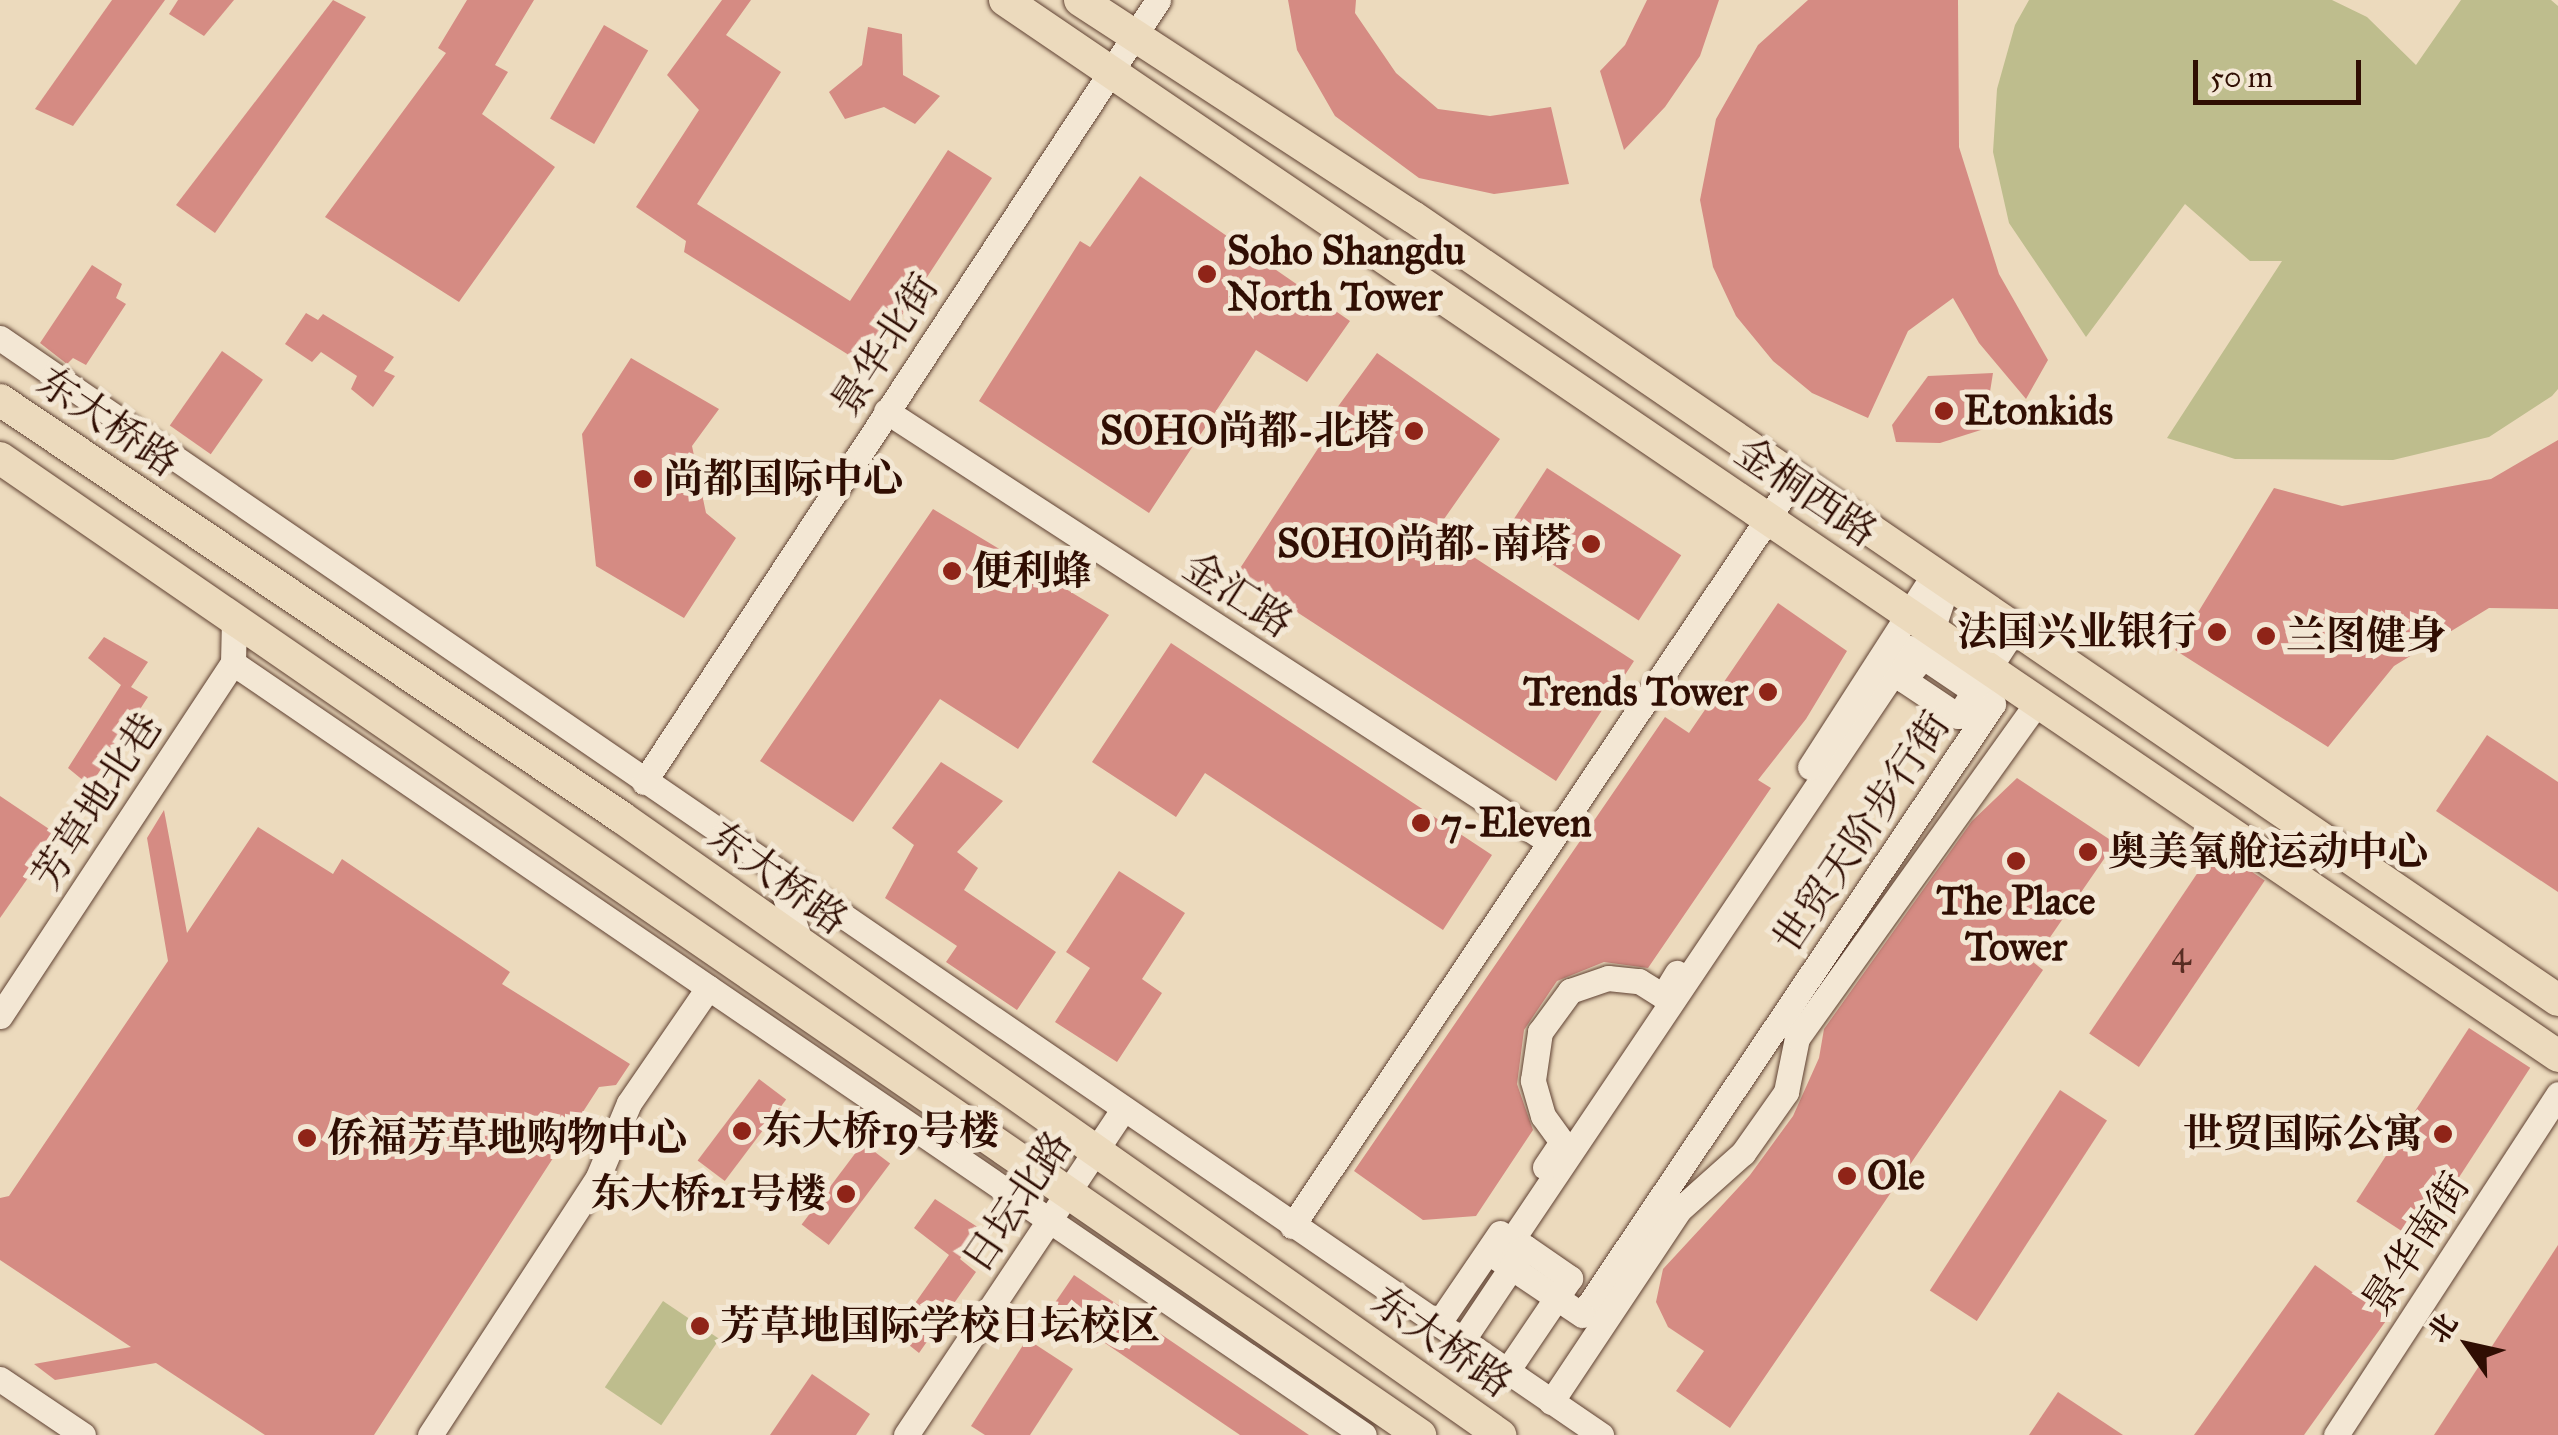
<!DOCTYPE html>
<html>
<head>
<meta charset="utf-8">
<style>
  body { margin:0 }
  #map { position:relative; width:2558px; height:1435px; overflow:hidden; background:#ecdabd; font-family:"IM FELL Great Primer","Noto Serif SC",serif }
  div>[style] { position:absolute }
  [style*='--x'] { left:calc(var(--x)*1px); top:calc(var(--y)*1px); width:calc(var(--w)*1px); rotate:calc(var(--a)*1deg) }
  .green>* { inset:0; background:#bebd8d; transform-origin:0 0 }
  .building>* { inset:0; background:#d58b83; transform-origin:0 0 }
  .roads { filter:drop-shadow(0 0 2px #5f4132) drop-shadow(0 0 2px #5f4132) }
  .minor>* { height:25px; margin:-12.5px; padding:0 12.5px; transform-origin:12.5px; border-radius:12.5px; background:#f3e7d4 }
  .major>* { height:32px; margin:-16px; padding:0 16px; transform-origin:16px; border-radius:16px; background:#ecdabd }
  .dots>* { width:28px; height:28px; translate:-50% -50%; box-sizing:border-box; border:5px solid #f3e7d4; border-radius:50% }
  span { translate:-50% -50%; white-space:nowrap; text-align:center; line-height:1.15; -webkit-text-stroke:10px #f3e7d4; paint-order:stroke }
  .number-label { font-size:35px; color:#592d23 }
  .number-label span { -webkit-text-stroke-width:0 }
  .poi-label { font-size:40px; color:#300e03; font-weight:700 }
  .left { translate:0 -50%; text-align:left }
  .right { translate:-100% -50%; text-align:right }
  .street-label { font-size:40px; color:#300e03 }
  .north { position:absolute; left:2418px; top:1295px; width:100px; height:100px; -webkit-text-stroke:8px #f3e7d4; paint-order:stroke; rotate:304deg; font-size:28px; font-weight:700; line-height:40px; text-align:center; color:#300e03 }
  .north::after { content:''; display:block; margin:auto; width:35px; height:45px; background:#300e03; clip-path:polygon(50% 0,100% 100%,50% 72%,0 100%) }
  .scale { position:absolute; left:2193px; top:60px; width:168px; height:45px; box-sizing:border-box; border:5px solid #300e03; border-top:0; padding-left:12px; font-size:30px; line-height:35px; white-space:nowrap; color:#300e03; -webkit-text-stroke:8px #f3e7d4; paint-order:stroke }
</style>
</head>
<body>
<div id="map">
  <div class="green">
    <i style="clip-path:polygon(2029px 0,2332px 0,2367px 17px,2416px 65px,2461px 0,2551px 0,2558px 6px,2558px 389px,2552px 396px,2489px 437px,2393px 460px,2235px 459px,2167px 438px,2282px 261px,2250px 261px,2185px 204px,2086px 337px,2009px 223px,1993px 152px,1997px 89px,2015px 25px)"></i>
    <i style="left:663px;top:1301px;width:68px;height:104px;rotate:34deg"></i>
  </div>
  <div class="building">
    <i style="clip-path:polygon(112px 0,165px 0,73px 126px,35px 109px)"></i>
    <i style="clip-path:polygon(178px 0,234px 0,204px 36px,169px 14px)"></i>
    <i style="clip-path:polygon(333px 0,366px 17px,215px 233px,176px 205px)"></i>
    <i style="clip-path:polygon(467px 0,534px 0,495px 65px,508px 72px,482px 114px,555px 167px,459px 302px,325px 217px,446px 53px,438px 48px)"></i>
    <i style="clip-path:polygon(722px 0,751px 0,726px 35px,781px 72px,697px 204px,850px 301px,948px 150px,992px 178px,868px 367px,684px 252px,686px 241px,636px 207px,699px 110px,667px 75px)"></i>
    <i style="clip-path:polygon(1288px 0,1356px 0,1355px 13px,1396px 73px,1438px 109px,1490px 116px,1551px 107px,1569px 184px,1494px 194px,1419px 178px,1335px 116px,1297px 50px)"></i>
    <i style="clip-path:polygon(1647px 0,1719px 0,1700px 56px,1665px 107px,1624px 150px,1600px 71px,1625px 45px)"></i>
    <i style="clip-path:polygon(1808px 0,1958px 0,1959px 147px,1999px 274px,2048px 360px,2026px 399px,1979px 343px,1953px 298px,1908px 331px,1868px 418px,1812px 393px,1773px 361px,1736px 316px,1713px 267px,1700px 200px,1716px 119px,1758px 45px)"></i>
    <i style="left:604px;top:25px;width:51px;height:108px;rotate:30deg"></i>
    <i style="clip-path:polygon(868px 27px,902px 34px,903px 75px,940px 96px,915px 124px,884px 107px,845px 119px,829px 92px,862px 65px)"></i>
    <i style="clip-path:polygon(1140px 176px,1350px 321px,1307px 382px,1256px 350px,1149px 513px,979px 401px,1080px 241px,1090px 247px)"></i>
    <i style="clip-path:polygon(92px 265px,122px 284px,116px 298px,126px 304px,86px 365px,73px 358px,67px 364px,40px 343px)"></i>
    <i style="clip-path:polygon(306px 313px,318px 320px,323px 314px,394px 357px,384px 371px,395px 376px,373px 407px,351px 389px,357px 376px,321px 352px,312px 362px,285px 344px)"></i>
    <i style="left:222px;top:351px;width:50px;height:91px;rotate:35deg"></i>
    <i style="clip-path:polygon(1377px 353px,1500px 439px,1435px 532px,1634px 661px,1556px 781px,1237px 573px,1332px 427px,1326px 423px)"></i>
    <i style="clip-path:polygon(631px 358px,719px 409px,692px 446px,706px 513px,736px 538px,684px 618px,596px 566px,582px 434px)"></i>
    <i style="clip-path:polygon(1993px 373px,1984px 429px,1940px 443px,1896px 442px,1892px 425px,1928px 376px)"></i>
    <i style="clip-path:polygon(2558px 440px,2558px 609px,2489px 608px,2394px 666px,2328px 747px,2175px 650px,2274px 488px,2342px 506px,2491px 479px)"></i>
    <i style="left:1547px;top:468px;width:160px;height:78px;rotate:33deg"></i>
    <i style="clip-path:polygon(933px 509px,1109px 615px,1018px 749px,940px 699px,853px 822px,760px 761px)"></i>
    <i style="clip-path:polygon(1778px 603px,1847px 651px,1806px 719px,1758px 780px,1771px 788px,1648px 968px,1604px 962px,1557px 981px,1524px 1030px,1517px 1084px,1533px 1130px,1476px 1216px,1423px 1220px,1354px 1171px,1665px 717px,1689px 733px)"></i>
    <i style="clip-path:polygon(104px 637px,148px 662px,131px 687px,148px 697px,90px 786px,68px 768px,121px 685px,88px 658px)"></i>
    <i style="clip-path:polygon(1171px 643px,1492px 855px,1443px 930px,1205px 773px,1176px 817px,1092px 762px)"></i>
    <i style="clip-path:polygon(2487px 735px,2558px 782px,2558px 892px,2436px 811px)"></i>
    <i style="clip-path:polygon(941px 762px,1003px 801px,957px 852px,978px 868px,964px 890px,1056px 952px,1017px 1010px,946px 962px,957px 946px,885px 898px,914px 845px,892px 828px)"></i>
    <i style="clip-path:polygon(2017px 778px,2115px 843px,2033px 962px,2043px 970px,1730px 1428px,1676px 1391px,1704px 1351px,1668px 1327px,1656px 1302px,1663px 1269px,1750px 1175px,1793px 1116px,1819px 1058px,1824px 1029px,1972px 821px)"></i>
    <i style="clip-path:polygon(0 796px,58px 835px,0 918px)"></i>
    <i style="clip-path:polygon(164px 810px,187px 933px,258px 827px,333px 874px,342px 859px,510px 972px,502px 984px,630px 1064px,616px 1085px,599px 1087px,374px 1435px,265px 1435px,156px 1363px,55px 1380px,34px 1364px,131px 1347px,0 1260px,0 1198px,9px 1196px,168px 961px,147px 838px)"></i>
    <i style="left:2215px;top:847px;width:60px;height:225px;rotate:34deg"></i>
    <i style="clip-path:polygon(1119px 871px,1185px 913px,1142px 979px,1162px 993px,1117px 1062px,1055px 1022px,1090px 968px,1066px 952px)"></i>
    <i style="left:2469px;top:1028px;width:73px;height:207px;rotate:33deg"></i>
    <i style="left:759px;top:1079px;width:34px;height:102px;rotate:37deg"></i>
    <i style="left:2060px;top:1090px;width:56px;height:239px;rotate:33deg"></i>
    <i style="left:863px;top:1143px;width:34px;height:102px;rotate:37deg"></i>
    <i style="clip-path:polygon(935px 1199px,979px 1228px,960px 1259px,976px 1272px,919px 1353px,894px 1333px,949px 1255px,914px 1228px)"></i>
    <i style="clip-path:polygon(2558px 1245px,2558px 1435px,2434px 1435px)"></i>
    <i style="clip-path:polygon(2315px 1265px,2388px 1318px,2304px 1435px,2194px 1435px)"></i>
    <i style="clip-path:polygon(1074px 1275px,1309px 1435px,1240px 1435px,1052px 1307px)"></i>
    <i style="clip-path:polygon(1027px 1339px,1073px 1369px,1030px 1435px,985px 1435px,971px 1426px)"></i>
    <i style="clip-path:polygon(812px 1374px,870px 1414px,856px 1435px,770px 1435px)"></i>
    <i style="clip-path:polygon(2058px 1392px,2123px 1435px,2029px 1435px)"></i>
  </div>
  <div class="roads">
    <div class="minor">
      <i style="--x:0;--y:338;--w:1941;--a:34.42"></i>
      <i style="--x:886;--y:411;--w:789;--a:33.01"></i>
      <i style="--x:1948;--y:582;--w:79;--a:108.4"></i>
      <i style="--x:1923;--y:657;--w:30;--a:130"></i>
      <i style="--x:1904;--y:680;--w:65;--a:33.7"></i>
      <i style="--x:1958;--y:716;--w:105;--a:-57.1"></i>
      <i style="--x:1910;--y:648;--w:100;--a:34"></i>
      <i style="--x:1993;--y:704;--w:736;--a:123.93"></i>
      <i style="--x:1582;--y:1315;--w:100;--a:-146"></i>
      <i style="--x:1499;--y:1259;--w:736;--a:-56.07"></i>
      <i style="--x:233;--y:663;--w:1369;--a:34.32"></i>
      <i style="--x:1810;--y:767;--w:231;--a:-57.2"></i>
      <i style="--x:644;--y:782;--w:936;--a:-56.68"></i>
      <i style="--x:777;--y:873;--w:78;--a:71.3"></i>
      <i style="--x:0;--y:1016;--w:423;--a:-56.6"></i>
      <i style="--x:233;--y:663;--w:43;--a:-88.7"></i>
      <i style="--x:1545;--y:1167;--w:30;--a:-56"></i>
      <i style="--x:1562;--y:1142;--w:32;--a:-126"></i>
      <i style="--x:1543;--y:1116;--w:37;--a:-106"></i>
      <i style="--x:1533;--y:1080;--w:49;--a:-81.7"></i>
      <i style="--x:1540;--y:1032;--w:51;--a:-53.8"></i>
      <i style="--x:1570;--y:991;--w:40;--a:-18.9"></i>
      <i style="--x:1608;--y:978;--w:31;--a:6"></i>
      <i style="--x:1639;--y:981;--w:28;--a:32"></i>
      <i style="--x:1663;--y:996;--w:27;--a:-59"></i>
      <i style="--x:1292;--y:1226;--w:901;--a:-56.08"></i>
      <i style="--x:1438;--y:1324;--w:110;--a:-55.7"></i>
      <i style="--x:1462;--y:1341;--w:113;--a:-56.2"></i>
      <i style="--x:1525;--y:1247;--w:55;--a:34.6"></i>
      <i style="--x:1570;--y:1278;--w:112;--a:124.1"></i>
      <i style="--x:0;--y:1379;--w:100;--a:34"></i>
      <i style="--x:1551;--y:1402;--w:231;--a:-56.3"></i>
      <i style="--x:1679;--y:1210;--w:86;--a:-41.7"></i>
      <i style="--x:1743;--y:1153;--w:75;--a:-54.8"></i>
      <i style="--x:1786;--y:1092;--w:55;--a:-78.5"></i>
      <i style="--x:1797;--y:1038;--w:402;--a:-54.4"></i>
      <i style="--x:430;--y:1435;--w:308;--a:-56.9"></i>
      <i style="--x:598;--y:1177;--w:80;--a:-67.3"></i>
      <i style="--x:629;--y:1103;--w:140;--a:-55.5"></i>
      <i style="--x:906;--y:1435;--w:391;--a:-56.3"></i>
      <i style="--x:2336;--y:1435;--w:407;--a:-56.9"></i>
    </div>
    <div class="major">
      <i style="--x:1005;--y:0;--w:1878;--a:34.21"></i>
      <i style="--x:1080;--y:0;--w:397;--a:33.1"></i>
      <i style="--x:1413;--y:217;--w:1387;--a:34.37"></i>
      <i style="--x:0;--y:400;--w:748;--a:33.88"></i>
      <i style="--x:621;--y:817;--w:1075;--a:35.11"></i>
      <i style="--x:0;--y:458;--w:1724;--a:34.53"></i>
    </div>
  </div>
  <div class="dots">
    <i style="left:1207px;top:274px;background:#8f2418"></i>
    <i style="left:1944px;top:411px;background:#8f2418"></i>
    <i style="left:1414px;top:431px;background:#8f2418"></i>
    <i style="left:643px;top:479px;background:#8f2418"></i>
    <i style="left:1591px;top:544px;background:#8f2418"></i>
    <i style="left:952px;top:571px;background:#8f2418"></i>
    <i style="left:2217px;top:632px;background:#8f2418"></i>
    <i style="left:2266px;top:636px;background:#8f2418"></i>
    <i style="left:1768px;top:692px;background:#8f2418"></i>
    <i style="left:1421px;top:823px;background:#8f2418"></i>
    <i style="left:2088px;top:852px;background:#8f2418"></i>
    <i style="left:2016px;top:861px;background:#8f2418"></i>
    <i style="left:742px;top:1131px;background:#8f2418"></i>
    <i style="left:2443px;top:1134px;background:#8f2418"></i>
    <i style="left:307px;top:1138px;background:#8f2418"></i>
    <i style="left:1847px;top:1176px;background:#8f2418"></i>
    <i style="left:846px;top:1194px;background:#8f2418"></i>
    <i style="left:700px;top:1326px;background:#8f2418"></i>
  </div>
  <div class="number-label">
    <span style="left:2181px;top:954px">4</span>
  </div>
  <div class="poi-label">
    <span class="left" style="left:1227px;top:274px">Soho Shangdu<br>North Tower</span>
    <span class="left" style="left:1964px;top:411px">Etonkids</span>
    <span class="right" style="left:1394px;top:431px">SOHO尚都-北塔</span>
    <span class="left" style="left:663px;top:479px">尚都国际中心</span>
    <span class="right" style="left:1571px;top:544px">SOHO尚都-南塔</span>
    <span class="left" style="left:972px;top:571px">便利蜂</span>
    <span class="right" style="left:2197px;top:632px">法国兴业银行</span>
    <span class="left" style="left:2286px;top:636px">兰图健身</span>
    <span class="right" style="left:1748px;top:692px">Trends Tower</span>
    <span class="left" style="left:1441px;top:823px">7-Eleven</span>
    <span class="left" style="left:2108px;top:852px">奥美氧舱运动中心</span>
    <span style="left:2016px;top:924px">The Place<br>Tower</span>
    <span class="left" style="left:762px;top:1131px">东大桥19号楼</span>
    <span class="right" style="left:2423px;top:1134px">世贸国际公寓</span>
    <span class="left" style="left:327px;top:1138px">侨福芳草地购物中心</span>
    <span class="left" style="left:1867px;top:1176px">Ole</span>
    <span class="right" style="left:826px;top:1194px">东大桥21号楼</span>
    <span class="left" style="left:720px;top:1326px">芳草地国际学校日坛校区</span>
  </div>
  <div class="street-label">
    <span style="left:885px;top:345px;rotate:-57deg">景华北街</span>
    <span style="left:108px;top:422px;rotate:34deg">东大桥路</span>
    <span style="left:1806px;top:492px;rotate:34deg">金桐西路</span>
    <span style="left:1238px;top:595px;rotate:33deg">金汇路</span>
    <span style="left:97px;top:801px;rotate:-57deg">芳草地北巷</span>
    <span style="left:1862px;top:832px;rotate:-56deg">世贸天阶步行街</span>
    <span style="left:778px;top:878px;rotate:36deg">东大桥路</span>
    <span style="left:1017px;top:1202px;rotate:-56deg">日坛北路</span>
    <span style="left:2416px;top:1244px;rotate:-57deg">景华南街</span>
    <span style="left:1442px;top:1342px;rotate:35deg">东大桥路</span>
  </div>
  <div class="north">北</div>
  <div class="scale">50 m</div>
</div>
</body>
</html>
